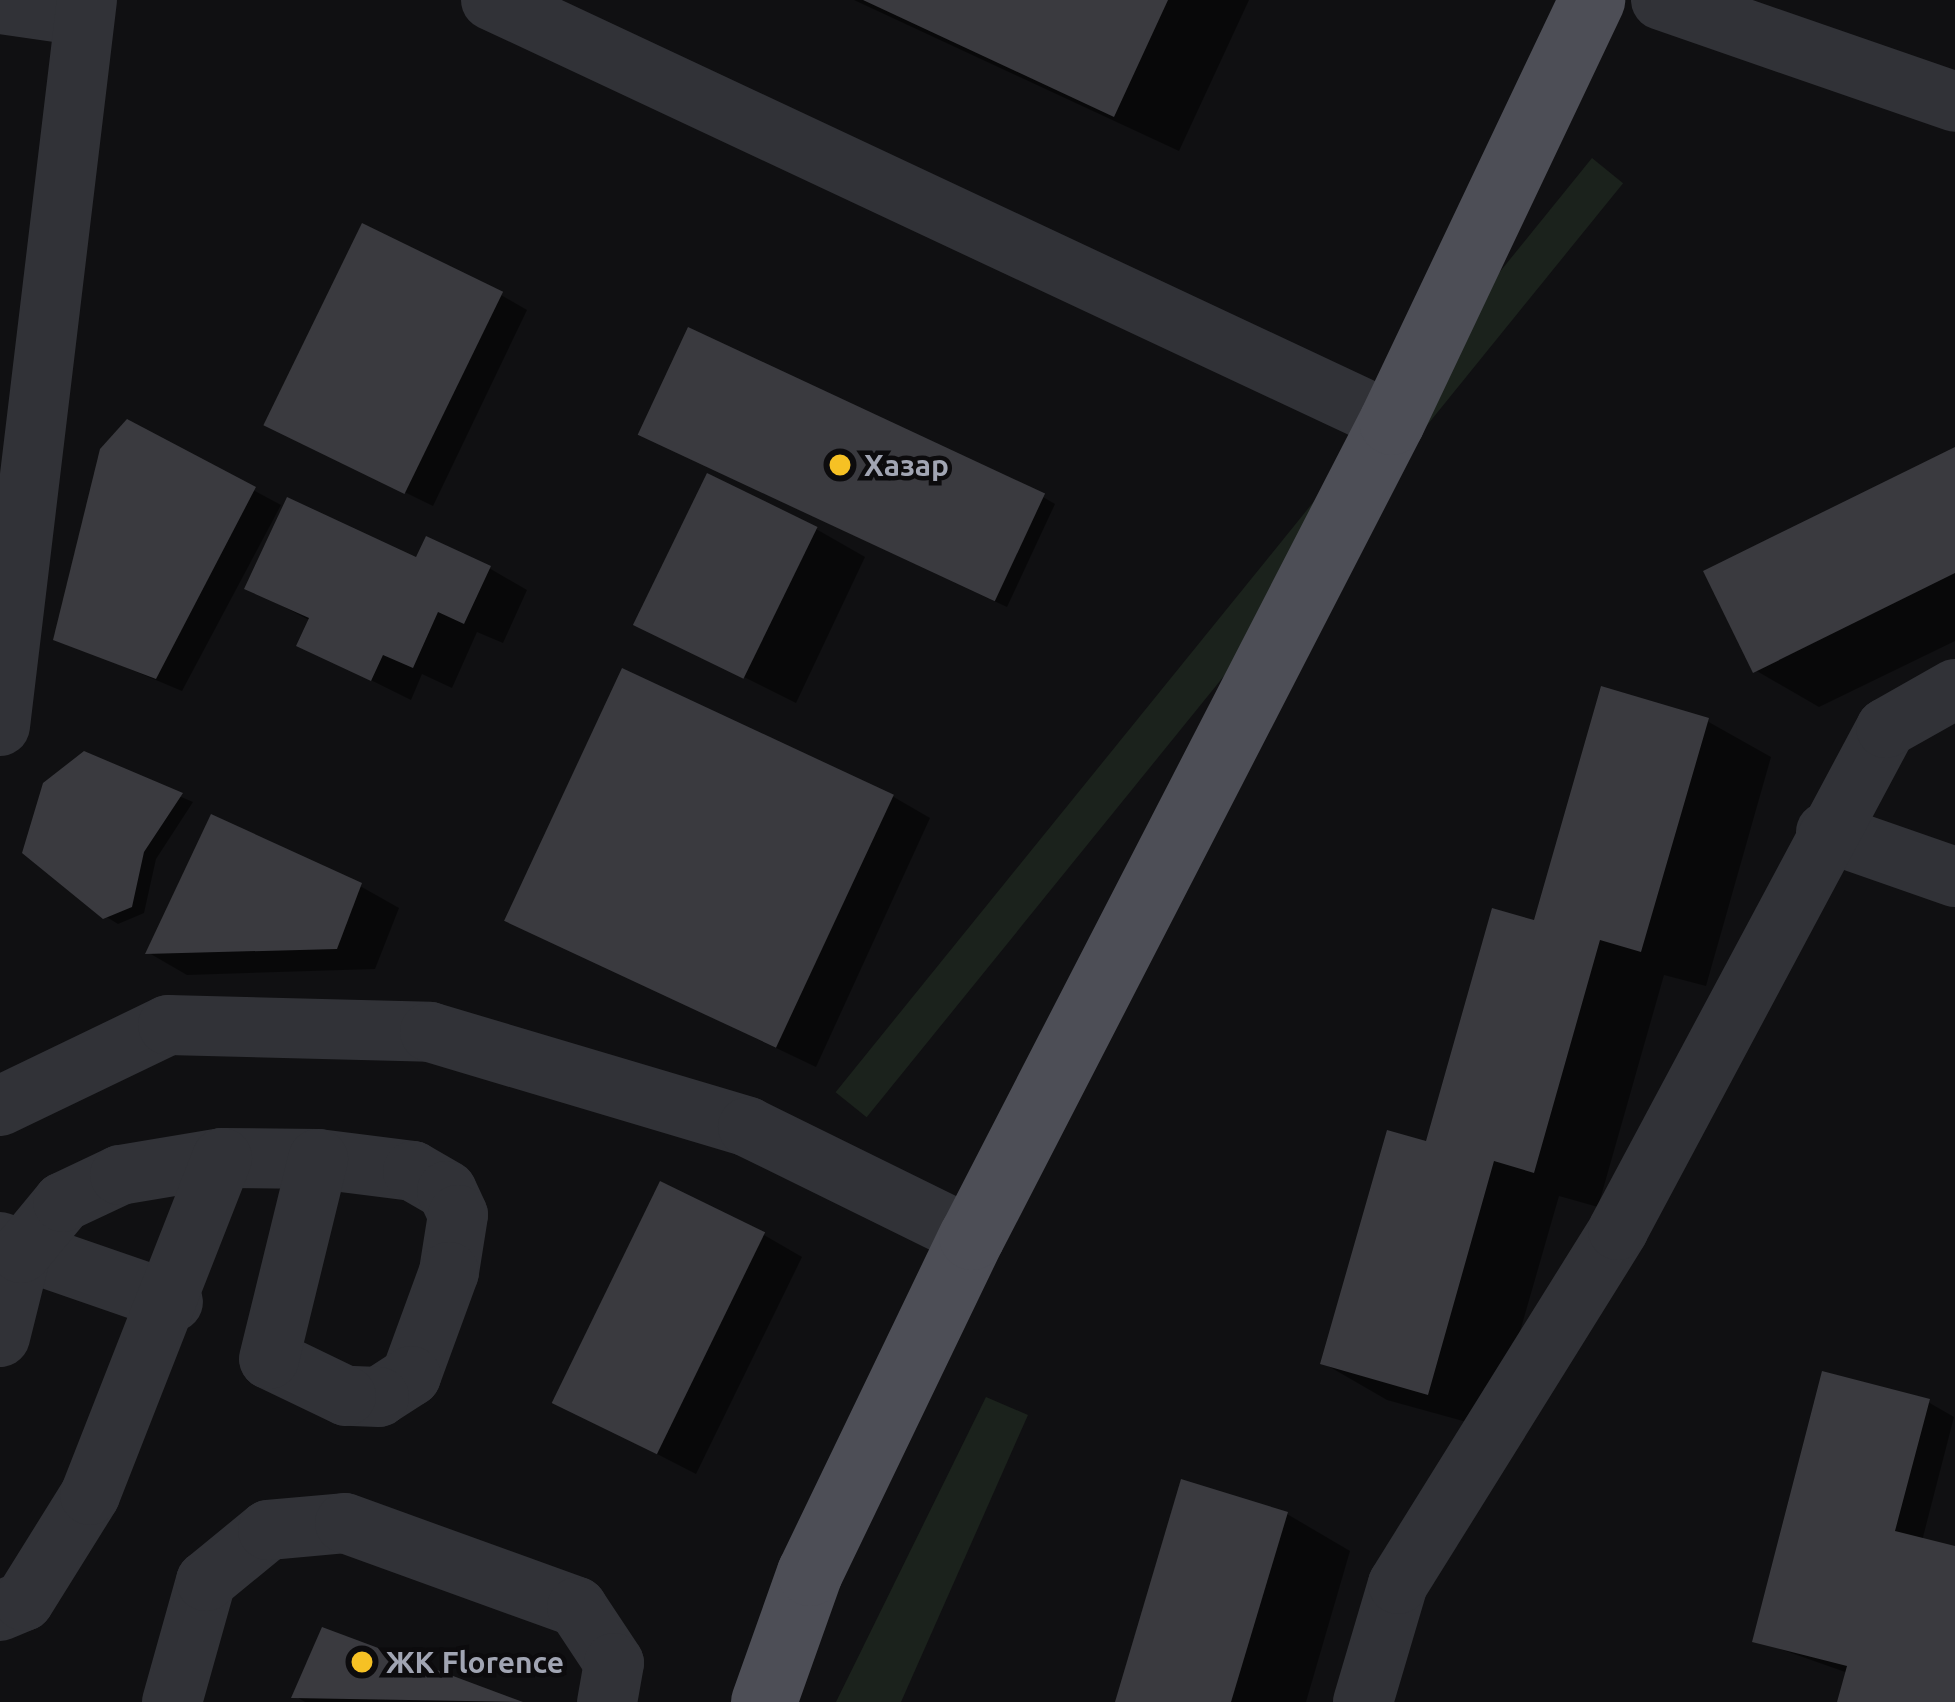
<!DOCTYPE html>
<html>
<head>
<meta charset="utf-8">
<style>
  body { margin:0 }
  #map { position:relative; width:1955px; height:1702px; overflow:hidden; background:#101012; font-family:Ubuntu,sans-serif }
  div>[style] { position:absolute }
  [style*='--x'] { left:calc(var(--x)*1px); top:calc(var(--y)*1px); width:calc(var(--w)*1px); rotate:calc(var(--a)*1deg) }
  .green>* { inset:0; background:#1b221c; transform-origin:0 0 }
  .shadow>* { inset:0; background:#0007 }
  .building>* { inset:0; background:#3a3a3f; transform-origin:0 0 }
  .minor>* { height:60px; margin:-30px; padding:0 30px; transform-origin:30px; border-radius:30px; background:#313237 }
  .major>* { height:66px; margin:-33px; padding:0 33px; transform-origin:33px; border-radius:33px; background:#4d4e56 }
  .dots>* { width:33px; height:33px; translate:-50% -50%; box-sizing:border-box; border:6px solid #0c0b0d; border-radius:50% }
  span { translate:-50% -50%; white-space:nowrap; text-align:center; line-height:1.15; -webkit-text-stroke:9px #0c0b0d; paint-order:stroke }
  .poi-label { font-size:30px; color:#a1a5b3; font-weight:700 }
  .left { translate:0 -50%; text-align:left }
</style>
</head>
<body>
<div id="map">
  <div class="green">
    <i style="left:1592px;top:158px;width:40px;height:1202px;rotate:39deg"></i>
    <i style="clip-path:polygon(986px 1397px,1028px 1415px,901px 1702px,836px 1702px)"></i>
  </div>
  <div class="shadow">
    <i style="clip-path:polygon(854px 0,1249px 0,1179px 151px)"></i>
    <i style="clip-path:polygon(501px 295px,527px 310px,433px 506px,294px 438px)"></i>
    <i style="clip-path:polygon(127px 422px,281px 505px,182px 691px,56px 638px)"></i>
    <i style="clip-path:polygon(653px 441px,1043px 497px,1055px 504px,1007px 607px)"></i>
    <i style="clip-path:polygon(1955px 451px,1955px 641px,1819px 707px,1755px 670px)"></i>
    <i style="clip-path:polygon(816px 529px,865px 557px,796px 703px,638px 624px)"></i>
    <i style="clip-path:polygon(417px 561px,489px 568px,527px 590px,503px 643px,477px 632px,452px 688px,422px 674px,411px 700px,300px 645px,311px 621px,248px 588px)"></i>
    <i style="clip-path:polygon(1707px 721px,1771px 757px,1706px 986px,1664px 975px,1598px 1207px,1559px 1196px,1492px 1429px,1387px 1400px,1323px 1363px,1536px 924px)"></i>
    <i style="clip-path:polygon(84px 755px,193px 802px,156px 859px,144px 913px,118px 924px,105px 916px)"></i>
    <i style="clip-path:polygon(892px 796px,930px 818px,816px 1067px,509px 920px)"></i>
    <i style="clip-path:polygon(360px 886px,399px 908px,375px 969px,187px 975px,149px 953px)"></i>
    <i style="clip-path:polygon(764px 1235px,802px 1257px,696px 1474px,556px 1402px)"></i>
    <i style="clip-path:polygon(1928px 1402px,1954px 1417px,1922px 1541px,1955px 1550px,1955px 1702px,1841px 1702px,1848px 1673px,1755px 1640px)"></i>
    <i style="clip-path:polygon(1287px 1514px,1350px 1551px,1306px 1702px,1118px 1702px)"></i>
    <i style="clip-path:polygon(324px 1630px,516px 1702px,305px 1702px,295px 1696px)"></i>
  </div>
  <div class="building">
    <i style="clip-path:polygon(863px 0,1168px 0,1114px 117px)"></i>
    <i style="left:362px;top:223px;width:157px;height:225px;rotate:26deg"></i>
    <i style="left:688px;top:327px;width:394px;height:119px;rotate:25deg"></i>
    <i style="clip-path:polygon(127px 419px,256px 487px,156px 679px,53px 640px,100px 449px)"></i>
    <i style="clip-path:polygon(1955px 447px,1955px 573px,1753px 673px,1703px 571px)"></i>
    <i style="left:707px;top:473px;width:123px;height:169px;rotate:26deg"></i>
    <i style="clip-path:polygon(287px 497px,416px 557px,426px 536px,491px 566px,464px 624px,438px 612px,413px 668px,383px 655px,371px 681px,296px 646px,309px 618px,244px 589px)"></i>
    <i style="left:622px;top:668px;width:300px;height:279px;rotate:25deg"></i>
    <i style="clip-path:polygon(1601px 686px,1709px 718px,1641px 952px,1600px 940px,1534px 1173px,1494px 1161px,1428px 1395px,1320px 1364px,1387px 1130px,1426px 1141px,1492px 908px,1534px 920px)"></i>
    <i style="clip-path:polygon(84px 751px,183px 793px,144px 852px,132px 907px,103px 919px,22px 853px,43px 783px)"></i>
    <i style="clip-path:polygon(211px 814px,362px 883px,337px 949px,145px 954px)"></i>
    <i style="left:660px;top:1181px;width:117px;height:247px;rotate:26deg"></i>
    <i style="clip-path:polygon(1822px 1371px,1930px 1399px,1895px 1531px,1955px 1546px,1955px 1702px,1837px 1702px,1847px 1666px,1752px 1642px)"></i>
    <i style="clip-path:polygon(1181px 1479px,1288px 1512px,1231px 1702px,1115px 1702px)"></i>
    <i style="clip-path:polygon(322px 1627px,523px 1702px,291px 1698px)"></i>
  </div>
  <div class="minor">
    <i style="--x:491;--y:0;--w:995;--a:25.1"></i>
    <i style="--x:1661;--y:0;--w:311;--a:19.1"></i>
    <i style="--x:0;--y:4;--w:85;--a:8.1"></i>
    <i style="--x:0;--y:726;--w:731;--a:-83.17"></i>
    <i style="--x:1826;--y:832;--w:137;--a:19.2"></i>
    <i style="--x:0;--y:1106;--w:187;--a:-25.7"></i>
    <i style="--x:168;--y:1025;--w:262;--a:1.5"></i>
    <i style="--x:430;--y:1032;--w:332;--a:16.6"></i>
    <i style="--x:748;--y:1127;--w:250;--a:26.2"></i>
    <i style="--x:0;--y:1242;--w:183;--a:19.1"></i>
    <i style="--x:0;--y:1337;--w:87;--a:-76"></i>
    <i style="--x:21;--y:1253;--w:66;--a:-50.5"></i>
    <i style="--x:63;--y:1202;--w:63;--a:-25.3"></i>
    <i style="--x:120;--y:1175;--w:103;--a:-9.5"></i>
    <i style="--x:222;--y:1158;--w:96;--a:0.6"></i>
    <i style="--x:318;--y:1159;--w:96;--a:7.2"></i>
    <i style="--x:413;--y:1171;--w:39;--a:30"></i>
    <i style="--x:447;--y:1191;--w:26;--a:65"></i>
    <i style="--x:458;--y:1215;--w:58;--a:99"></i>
    <i style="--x:449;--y:1272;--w:111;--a:110.1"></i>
    <i style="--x:411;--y:1376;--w:38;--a:147"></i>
    <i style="--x:379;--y:1397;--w:33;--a:-178"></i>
    <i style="--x:346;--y:1396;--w:85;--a:-154.3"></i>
    <i style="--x:269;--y:1359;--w:206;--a:-76.2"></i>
    <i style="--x:0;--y:1611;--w:26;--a:-23"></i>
    <i style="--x:24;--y:1601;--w:125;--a:-58.1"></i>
    <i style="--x:90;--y:1495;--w:362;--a:-68.6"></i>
    <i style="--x:172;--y:1702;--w:126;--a:-74.3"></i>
    <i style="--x:206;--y:1581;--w:80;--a:-39.4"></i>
    <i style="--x:268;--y:1530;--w:77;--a:-5.2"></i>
    <i style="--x:345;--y:1523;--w:247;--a:19.9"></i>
    <i style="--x:577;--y:1607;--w:67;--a:56.5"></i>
    <i style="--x:614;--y:1663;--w:40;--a:100"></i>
    <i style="--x:1363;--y:1702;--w:123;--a:-73.5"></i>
    <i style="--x:1398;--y:1584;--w:417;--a:-58.1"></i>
    <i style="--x:1618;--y:1230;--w:569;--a:-61.9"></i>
    <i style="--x:1886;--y:728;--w:79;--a:-29.5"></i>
  </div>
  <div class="major">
    <i style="--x:764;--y:1702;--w:137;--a:-70.4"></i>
    <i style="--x:810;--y:1573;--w:373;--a:-64.3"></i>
    <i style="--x:972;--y:1237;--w:917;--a:-62.74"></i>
    <i style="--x:1392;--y:422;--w:467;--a:-64.6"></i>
  </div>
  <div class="dots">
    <i style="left:840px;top:465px;background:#f6c124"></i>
    <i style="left:362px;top:1662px;background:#f6c124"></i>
  </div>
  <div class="poi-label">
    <span class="left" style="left:864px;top:465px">Хазар</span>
    <span class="left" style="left:386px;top:1662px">ЖК Florence</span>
  </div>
</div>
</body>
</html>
